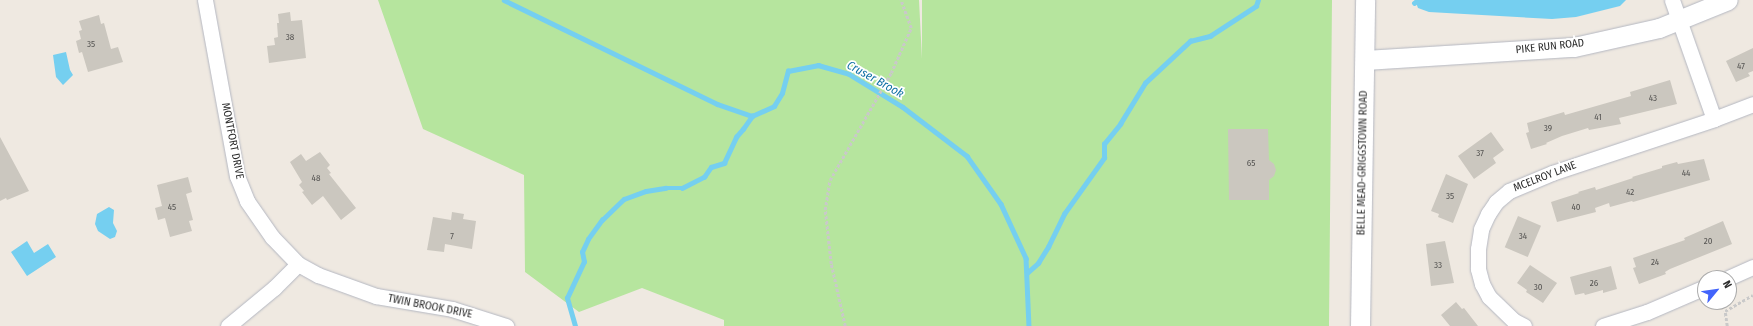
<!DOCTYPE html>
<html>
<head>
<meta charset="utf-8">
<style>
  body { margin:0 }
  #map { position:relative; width:1753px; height:326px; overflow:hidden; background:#efe9e1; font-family:"Fira Sans Condensed",sans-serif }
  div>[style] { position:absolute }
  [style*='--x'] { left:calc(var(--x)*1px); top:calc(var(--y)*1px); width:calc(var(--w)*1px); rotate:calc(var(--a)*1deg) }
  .green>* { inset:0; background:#b6e59e }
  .water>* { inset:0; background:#75cff0 }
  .stream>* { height:4.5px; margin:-2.25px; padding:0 2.25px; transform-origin:2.25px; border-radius:2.25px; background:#75cff0 }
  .building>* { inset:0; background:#cbc7bf; transform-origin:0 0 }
  .path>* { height:2.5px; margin-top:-1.25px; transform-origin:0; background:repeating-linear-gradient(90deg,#c9c9c9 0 3px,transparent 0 5px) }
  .roads { filter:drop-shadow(0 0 1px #b4b7c1) drop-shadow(0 0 1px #b4b7c1) }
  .minor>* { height:15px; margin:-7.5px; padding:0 7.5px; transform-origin:7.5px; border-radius:7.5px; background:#fff }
  .tertiary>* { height:19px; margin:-9.5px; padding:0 9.5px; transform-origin:9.5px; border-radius:9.5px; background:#fff }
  span { translate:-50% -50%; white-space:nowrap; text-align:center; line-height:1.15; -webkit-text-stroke:3.5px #fff; paint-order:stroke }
  .number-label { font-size:9px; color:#555452 }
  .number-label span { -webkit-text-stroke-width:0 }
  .street-label { font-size:11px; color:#2e2e2e }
  .water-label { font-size:12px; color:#0d6fa3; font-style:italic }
  .north { position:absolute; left:1697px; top:270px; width:40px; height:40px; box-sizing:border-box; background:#fff; border:1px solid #ababab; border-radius:50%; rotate:61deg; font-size:11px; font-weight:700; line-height:16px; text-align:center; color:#2e2e2e }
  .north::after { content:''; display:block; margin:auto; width:14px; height:18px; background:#4264fb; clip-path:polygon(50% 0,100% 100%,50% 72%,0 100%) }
</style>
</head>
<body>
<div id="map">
  <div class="green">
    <i style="clip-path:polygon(378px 0,919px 0,922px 59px,922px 0,1332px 0,1329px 326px,724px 326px,724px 320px,642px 288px,579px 312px,525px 272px,524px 175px,423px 129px)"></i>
  </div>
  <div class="water">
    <i style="clip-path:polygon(1415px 0,1626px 0,1620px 6px,1576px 17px,1552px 19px,1429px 12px,1418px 8px)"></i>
    <i style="clip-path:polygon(66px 52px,70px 70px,73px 75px,63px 85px,56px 77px,53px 55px)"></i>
    <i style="clip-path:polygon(109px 207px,114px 210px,113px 223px,117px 231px,115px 237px,110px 239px,98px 231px,95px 224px,97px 214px)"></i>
    <i style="clip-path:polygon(27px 241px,34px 253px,48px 244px,56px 257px,27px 276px,11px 252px)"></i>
  </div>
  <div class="stream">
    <i style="--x:504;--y:0;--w:237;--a:26"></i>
    <i style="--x:717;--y:104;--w:37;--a:19"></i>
    <i style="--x:752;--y:116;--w:24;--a:-24"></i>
    <i style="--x:774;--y:106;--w:15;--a:-58"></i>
    <i style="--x:782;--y:93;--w:23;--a:-75"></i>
    <i style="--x:788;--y:71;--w:31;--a:-11"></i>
    <i style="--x:818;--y:65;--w:32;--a:16"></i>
    <i style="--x:849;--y:74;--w:63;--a:31.4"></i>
    <i style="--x:903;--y:107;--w:81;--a:37.4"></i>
    <i style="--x:967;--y:156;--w:59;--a:54.7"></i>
    <i style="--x:1001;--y:204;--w:60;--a:65.2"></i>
    <i style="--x:1026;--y:258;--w:68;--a:87.5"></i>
    <i style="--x:1414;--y:3;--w:5;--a:-37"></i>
    <i style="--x:1027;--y:273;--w:15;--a:-42"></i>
    <i style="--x:1038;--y:263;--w:19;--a:-58"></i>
    <i style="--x:1048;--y:247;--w:37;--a:-64"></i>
    <i style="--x:1064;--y:214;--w:69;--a:-54.5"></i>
    <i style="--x:1104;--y:158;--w:14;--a:-90"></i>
    <i style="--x:1104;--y:144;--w:26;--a:-51"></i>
    <i style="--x:1120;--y:124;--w:48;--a:-58.6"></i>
    <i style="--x:1145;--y:83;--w:62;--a:-43"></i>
    <i style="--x:1190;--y:41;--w:21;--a:-14"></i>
    <i style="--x:1210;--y:36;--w:55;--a:-33.1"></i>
    <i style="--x:1256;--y:6;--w:6;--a:-72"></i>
    <i style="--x:575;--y:326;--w:29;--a:-106"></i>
    <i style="--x:567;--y:298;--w:40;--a:-65"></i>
    <i style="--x:584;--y:262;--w:10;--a:-101"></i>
    <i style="--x:582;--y:252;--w:14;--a:-65"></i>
    <i style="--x:588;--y:239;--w:24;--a:-54"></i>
    <i style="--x:602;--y:220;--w:30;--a:-44"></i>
    <i style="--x:624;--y:199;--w:23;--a:-20"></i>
    <i style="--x:646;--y:191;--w:20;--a:-9"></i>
    <i style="--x:666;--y:188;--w:16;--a:0"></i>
    <i style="--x:682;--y:188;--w:25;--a:-27"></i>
    <i style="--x:704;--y:177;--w:12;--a:-55"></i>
    <i style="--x:711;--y:167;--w:14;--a:-17"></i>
    <i style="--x:724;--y:163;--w:29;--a:-65"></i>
    <i style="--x:736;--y:137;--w:11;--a:-49"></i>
    <i style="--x:743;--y:129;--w:16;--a:-55"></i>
  </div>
  <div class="building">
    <i style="clip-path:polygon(290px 12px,291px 21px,302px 20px,306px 58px,269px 63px,267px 46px,275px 45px,274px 38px,278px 37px,277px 23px,279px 23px,278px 14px)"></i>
    <i style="clip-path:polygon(99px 15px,101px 24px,104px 23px,111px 49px,118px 47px,123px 62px,88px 72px,82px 52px,79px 53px,76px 41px,81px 39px,79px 31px,82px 30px,79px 21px)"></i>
    <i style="clip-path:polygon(1753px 48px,1753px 71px,1748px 73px,1750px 76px,1736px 82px,1726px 61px)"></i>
    <i style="clip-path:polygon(1670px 80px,1677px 104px,1619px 118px,1621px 124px,1589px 130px,1588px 128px,1562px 136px,1546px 143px,1547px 144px,1531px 149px,1526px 133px,1529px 132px,1527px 123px,1564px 112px,1565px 115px,1631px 96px,1630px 92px)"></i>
    <i style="clip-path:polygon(1228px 129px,1268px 129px,1269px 160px,1274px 164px,1276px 170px,1274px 176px,1269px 180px,1269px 200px,1229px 200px)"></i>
    <i style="clip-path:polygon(1491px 132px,1504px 150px,1493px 158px,1496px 163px,1474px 179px,1458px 156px)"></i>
    <i style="clip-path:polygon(0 137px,29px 191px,7px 200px,6px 198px,0 201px)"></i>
    <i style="clip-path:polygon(320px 152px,330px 165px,327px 168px,331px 173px,329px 174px,356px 208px,341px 220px,323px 196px,312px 205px,302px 192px,304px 191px,299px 185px,302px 182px,290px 162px,301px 154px,306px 161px)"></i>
    <i style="clip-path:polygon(1704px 159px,1710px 180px,1633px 202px,1632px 201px,1610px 207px,1609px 203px,1595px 208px,1596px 212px,1557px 222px,1551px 202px,1579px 193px,1578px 192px,1595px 187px,1596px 190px,1633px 178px,1632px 177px,1662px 168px,1662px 166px,1677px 162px,1678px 164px)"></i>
    <i style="clip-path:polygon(1446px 174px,1468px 184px,1453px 223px,1438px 217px,1439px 214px,1431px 211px)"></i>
    <i style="clip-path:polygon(188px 177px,192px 192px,186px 194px,193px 220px,189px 221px,192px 231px,170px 237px,165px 218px,158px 220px,155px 208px,162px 206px,157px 185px)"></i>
    <i style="clip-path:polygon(452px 212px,464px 214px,463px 219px,476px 221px,472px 249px,445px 244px,444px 252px,427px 250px,433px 217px,451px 220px)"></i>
    <i style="left:1518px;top:216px;width:25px;height:34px;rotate:23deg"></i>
    <i style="clip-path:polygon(1723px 221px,1732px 244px,1670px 269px,1665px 272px,1666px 274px,1639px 284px,1633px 268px,1636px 267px,1633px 258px,1685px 240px,1684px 238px)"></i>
    <i style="clip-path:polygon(1445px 241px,1454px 283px,1431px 286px,1426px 244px)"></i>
    <i style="clip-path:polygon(1530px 265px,1557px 283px,1543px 303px,1526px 292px,1527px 290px,1517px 283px)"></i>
    <i style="clip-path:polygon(1611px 266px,1617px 289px,1603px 293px,1603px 290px,1585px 295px,1584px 293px,1575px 295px,1570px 277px)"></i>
    <i style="clip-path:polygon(1456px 302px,1462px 309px,1464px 308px,1478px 326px,1450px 326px,1441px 315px)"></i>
  </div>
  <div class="path">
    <i style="--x:845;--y:326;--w:64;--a:-102.7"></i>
    <i style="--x:831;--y:264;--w:54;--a:-96.3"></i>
    <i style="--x:825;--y:210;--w:30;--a:-81"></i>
    <i style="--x:830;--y:180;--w:123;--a:-60.3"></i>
    <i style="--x:891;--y:73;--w:49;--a:-66"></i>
    <i style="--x:911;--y:28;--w:30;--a:-110"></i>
    <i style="--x:1727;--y:326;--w:15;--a:-98"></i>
    <i style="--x:1725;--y:311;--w:32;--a:-30"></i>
  </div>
  <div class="roads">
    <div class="minor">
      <i style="--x:205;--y:0;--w:179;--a:79.7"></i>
      <i style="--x:237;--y:176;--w:27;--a:68"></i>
      <i style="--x:247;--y:201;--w:44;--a:55.2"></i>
      <i style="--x:272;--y:237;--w:37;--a:46"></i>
      <i style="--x:298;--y:264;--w:23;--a:29"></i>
      <i style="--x:318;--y:275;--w:62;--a:19.9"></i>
      <i style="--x:376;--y:296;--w:77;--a:9.7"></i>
      <i style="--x:452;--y:309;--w:57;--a:17.5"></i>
      <i style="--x:1672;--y:0;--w:126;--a:70.6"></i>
      <i style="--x:1728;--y:278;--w:27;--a:-24"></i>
      <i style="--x:228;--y:326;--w:60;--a:-39.6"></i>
      <i style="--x:274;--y:288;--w:34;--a:-45"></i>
      <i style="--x:1524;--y:326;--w:11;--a:-153"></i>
      <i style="--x:1514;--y:321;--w:35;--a:-136"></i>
      <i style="--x:1489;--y:297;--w:15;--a:-118"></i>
      <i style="--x:1482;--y:284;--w:16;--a:-105"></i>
      <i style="--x:1478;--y:269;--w:20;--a:-90"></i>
      <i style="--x:1478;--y:249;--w:20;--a:-81"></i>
      <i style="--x:1481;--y:229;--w:17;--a:-65"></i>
      <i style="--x:1488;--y:214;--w:14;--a:-56"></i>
      <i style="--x:1496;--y:202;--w:17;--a:-40"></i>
      <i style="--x:1509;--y:191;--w:47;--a:-22.7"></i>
      <i style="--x:1552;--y:173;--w:171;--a:-18.4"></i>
      <i style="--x:1714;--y:119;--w:42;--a:-21"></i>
      <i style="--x:1603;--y:326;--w:46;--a:-17.7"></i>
      <i style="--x:1647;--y:312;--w:63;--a:-23.3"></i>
    </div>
    <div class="tertiary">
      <i style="--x:1365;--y:60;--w:209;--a:-3.6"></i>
      <i style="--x:1574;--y:47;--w:87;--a:-12.6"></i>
      <i style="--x:1659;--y:28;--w:74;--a:-22.1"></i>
      <i style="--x:1360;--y:326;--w:326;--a:-89.1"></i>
    </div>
  </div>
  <div class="number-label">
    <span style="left:290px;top:37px">38</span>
    <span style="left:91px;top:44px">35</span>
    <span style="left:1741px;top:66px">47</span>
    <span style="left:1653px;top:98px">43</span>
    <span style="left:1598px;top:117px">41</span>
    <span style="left:1548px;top:128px">39</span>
    <span style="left:1480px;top:153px">37</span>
    <span style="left:1251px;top:163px">65</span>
    <span style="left:1686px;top:173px">44</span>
    <span style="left:316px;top:178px">48</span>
    <span style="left:1630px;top:192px">42</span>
    <span style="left:1450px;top:196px">35</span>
    <span style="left:172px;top:207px">45</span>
    <span style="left:1576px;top:207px">40</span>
    <span style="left:452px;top:236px">7</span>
    <span style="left:1523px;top:236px">34</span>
    <span style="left:1708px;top:241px">20</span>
    <span style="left:1655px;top:262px">24</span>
    <span style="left:1438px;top:265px">33</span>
    <span style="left:1594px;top:283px">26</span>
    <span style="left:1538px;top:287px">30</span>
  </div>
  <div class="street-label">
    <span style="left:1550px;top:47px;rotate:-6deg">PIKE RUN ROAD</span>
    <span style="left:232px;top:141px;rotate:79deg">MONTFORT DRIVE</span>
    <span style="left:1363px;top:163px;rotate:-89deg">BELLE MEAD-GRIGGSTOWN ROAD</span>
    <span style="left:1545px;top:177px;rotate:-21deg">MCELROY LANE</span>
    <span style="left:430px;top:307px;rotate:11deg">TWIN BROOK DRIVE</span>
  </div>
  <div class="water-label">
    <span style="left:875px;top:80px;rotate:29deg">Cruser Brook</span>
  </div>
  <div class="north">N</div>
</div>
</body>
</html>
